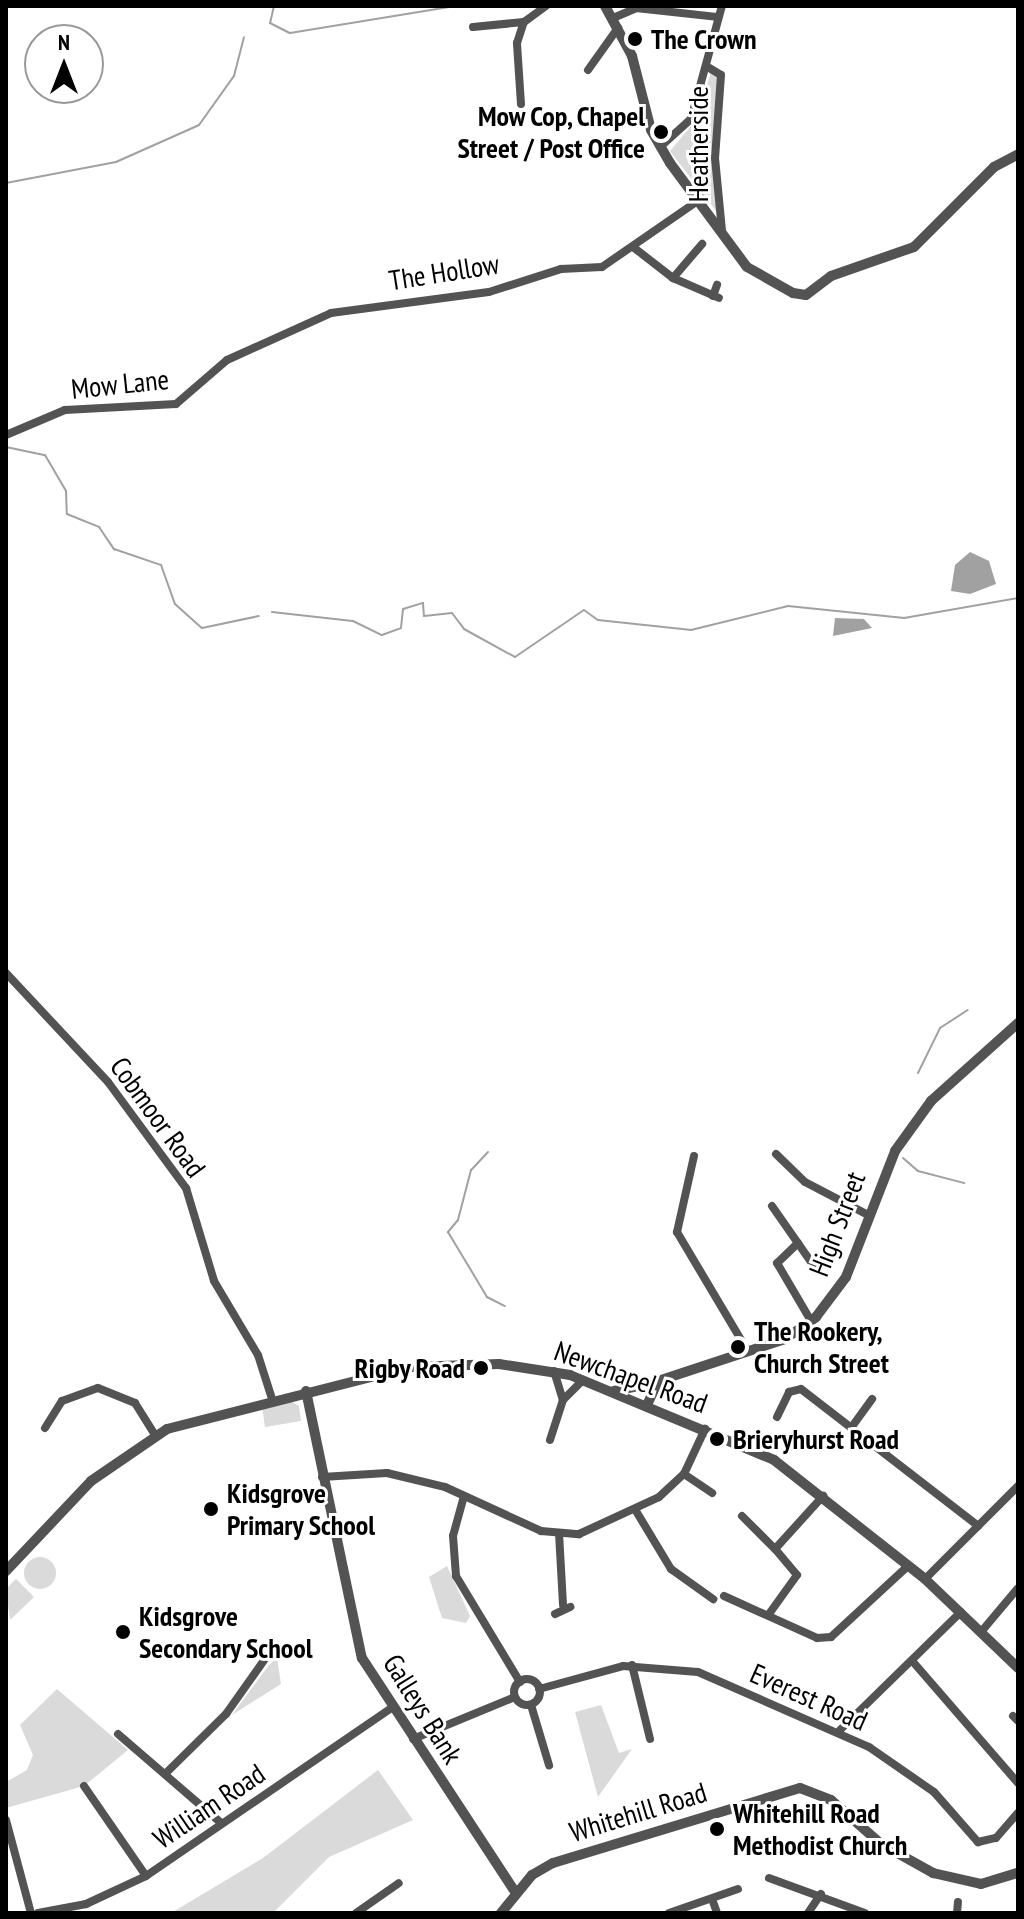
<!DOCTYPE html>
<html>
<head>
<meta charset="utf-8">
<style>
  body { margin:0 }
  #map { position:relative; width:1024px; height:1919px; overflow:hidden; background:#fff; font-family:"PT Sans Narrow",sans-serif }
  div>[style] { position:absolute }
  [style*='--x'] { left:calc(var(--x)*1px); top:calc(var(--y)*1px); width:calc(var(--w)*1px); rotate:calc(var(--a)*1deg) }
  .green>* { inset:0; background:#dadada }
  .round { border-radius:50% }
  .water>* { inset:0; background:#a1a1a1 }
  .stream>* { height:2px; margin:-1px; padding:0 1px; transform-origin:1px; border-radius:1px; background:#a1a1a1 }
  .minor>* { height:8px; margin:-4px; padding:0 4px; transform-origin:4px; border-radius:4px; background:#535353 }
  .minor>.ring { margin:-4px; padding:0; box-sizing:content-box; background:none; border:8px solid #535353; border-radius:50% }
  .tertiary>* { height:10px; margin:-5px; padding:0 5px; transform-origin:5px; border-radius:5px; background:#535353 }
  .dots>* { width:22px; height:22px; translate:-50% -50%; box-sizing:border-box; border:4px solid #fff; border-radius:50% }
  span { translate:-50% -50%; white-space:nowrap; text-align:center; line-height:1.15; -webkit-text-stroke:6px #fff; paint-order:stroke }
  .poi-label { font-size:28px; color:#000; font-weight:700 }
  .left { translate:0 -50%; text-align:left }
  .right { translate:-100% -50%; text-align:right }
  .street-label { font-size:28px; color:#000 }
  .frame { position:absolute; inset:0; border:8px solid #000; pointer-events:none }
  .north { position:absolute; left:24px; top:24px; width:80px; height:80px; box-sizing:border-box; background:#fff; border:2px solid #999; border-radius:50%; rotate:0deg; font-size:22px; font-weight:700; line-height:32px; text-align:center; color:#000 }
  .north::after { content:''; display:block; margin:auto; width:28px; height:36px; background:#000; clip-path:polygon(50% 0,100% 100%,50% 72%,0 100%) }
</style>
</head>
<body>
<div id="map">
  <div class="green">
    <i style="clip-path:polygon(711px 72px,718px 74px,713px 169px,719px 215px,670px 151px,696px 120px)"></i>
    <i style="clip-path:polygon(289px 1400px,299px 1406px,301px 1421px,265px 1427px,262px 1406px)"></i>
    <i class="round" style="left:24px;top:1557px;width:32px;height:32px"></i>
    <i style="clip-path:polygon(447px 1566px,470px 1616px,466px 1623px,442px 1618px,429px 1577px)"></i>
    <i style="clip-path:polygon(16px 1579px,34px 1597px,10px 1620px,6px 1589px)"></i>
    <i style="clip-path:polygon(277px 1658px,281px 1684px,232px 1715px,269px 1665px)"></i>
    <i style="clip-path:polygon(57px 1689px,128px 1750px,84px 1786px,6px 1808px,6px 1782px,27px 1770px,33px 1755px,20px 1725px)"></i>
    <i style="clip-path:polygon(601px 1705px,619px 1753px,632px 1749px,598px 1797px,575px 1712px)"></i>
    <i style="clip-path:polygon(378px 1770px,413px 1820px,329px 1857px,273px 1913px,171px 1913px,263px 1858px)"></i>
  </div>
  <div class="water">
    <i style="clip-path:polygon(970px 552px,989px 561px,996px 584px,970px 594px,951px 591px,955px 565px)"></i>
    <i style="clip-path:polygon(835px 618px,864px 619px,872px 628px,833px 636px)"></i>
  </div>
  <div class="stream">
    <i style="--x:274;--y:6;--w:17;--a:103"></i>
    <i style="--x:270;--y:23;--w:22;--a:27"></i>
    <i style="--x:290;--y:33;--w:166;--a:-9.3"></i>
    <i style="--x:6;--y:183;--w:112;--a:-10.8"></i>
    <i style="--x:116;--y:162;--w:91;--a:-24"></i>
    <i style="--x:199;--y:125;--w:60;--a:-54.5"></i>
    <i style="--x:234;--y:76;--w:40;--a:-75.6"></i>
    <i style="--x:6;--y:447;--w:40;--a:12"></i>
    <i style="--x:45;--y:455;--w:42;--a:59.7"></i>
    <i style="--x:66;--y:491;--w:23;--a:88"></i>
    <i style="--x:67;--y:514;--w:35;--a:22"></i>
    <i style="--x:99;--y:527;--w:27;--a:56"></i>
    <i style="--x:114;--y:549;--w:50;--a:18.8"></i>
    <i style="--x:161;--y:565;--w:41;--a:70.3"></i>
    <i style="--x:175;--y:604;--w:36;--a:42"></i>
    <i style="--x:202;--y:628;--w:58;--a:-11.9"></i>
    <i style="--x:272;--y:612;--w:81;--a:6.3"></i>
    <i style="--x:353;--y:621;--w:32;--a:26"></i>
    <i style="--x:382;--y:635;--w:20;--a:-20"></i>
    <i style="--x:401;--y:628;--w:19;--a:-84"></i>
    <i style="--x:403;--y:609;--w:21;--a:-17"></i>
    <i style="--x:423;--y:603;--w:13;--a:86"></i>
    <i style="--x:424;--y:616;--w:28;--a:-6"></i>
    <i style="--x:452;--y:613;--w:20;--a:53"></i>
    <i style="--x:464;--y:629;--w:58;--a:28.8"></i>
    <i style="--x:515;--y:657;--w:83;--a:-34.3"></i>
    <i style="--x:584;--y:610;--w:17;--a:36"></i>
    <i style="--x:598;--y:620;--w:94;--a:6.1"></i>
    <i style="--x:691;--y:630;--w:100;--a:-13.9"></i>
    <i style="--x:788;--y:606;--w:117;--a:5.9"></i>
    <i style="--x:904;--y:618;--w:116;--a:-10"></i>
    <i style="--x:918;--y:1073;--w:50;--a:-63.9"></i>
    <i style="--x:940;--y:1028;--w:33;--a:-33"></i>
    <i style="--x:488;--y:1152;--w:25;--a:133"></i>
    <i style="--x:471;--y:1170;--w:52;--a:104.6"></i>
    <i style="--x:458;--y:1220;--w:16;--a:130"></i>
    <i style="--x:448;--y:1232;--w:76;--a:59"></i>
    <i style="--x:487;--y:1297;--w:20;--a:27"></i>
    <i style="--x:903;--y:1158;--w:20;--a:41"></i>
    <i style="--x:918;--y:1171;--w:48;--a:14.6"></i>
  </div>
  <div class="minor">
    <i style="--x:613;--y:18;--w:25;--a:-23"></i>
    <i style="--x:636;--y:8;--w:81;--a:6.3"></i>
    <i style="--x:473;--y:27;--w:51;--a:-5.6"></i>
    <i style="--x:706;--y:66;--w:17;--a:31"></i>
    <i style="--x:721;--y:75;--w:83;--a:94.1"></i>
    <i style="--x:715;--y:158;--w:73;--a:84.5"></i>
    <i style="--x:588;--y:70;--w:52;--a:-54.5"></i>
    <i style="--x:521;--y:104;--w:61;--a:-93.8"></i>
    <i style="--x:517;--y:43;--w:22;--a:-72"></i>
    <i style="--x:524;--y:22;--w:27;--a:-36"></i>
    <i style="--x:660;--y:147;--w:42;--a:-42.1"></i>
    <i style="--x:691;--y:119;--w:117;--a:-74.7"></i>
    <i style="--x:633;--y:247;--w:51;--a:37.8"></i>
    <i style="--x:673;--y:278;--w:50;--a:23.5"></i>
    <i style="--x:673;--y:278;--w:45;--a:-49.5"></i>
    <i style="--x:713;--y:296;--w:12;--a:-70"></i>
    <i style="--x:6;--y:435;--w:64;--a:-23"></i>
    <i style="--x:65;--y:410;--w:111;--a:-3.1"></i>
    <i style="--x:176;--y:404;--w:67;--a:-40.8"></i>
    <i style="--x:227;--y:360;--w:114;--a:-24.3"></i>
    <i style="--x:331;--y:313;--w:159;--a:-7.6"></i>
    <i style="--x:489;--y:292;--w:76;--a:-17.7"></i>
    <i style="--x:561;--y:269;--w:41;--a:-2.8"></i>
    <i style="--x:602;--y:267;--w:121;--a:-34.6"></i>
    <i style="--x:6;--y:973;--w:149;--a:46.9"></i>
    <i style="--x:108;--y:1082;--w:132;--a:53.7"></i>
    <i style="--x:186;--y:1188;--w:97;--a:73.2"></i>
    <i style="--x:214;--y:1281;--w:86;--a:59.3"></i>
    <i style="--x:258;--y:1355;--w:46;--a:72.3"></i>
    <i style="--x:776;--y:1154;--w:40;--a:44"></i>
    <i style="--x:805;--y:1182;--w:71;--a:27.6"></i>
    <i style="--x:694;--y:1156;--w:78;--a:102.6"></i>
    <i style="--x:677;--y:1232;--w:137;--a:59.3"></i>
    <i style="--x:772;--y:1206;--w:80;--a:55.1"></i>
    <i style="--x:798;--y:1243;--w:29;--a:136"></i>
    <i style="--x:777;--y:1263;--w:67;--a:59.6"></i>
    <i style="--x:554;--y:1371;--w:30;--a:73"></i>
    <i style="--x:777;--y:1417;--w:28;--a:-64"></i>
    <i style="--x:789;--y:1392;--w:12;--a:-14"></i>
    <i style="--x:801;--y:1389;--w:224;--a:37.7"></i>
    <i style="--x:45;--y:1428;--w:32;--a:-58"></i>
    <i style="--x:62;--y:1401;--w:38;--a:-20"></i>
    <i style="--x:98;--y:1388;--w:40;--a:22"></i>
    <i style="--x:135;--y:1403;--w:38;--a:58"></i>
    <i style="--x:851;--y:1428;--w:36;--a:-54"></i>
    <i style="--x:550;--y:1440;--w:42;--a:-72"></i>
    <i style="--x:563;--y:1400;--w:28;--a:-45"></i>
    <i style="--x:684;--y:1474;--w:34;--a:34"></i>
    <i style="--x:322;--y:1477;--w:65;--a:-3.5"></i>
    <i style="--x:387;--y:1473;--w:60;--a:13.6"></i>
    <i style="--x:445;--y:1487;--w:106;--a:24.6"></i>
    <i style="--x:541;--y:1531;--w:38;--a:5"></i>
    <i style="--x:579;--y:1534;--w:88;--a:-24.8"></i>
    <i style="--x:659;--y:1497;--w:34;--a:-43"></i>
    <i style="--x:684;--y:1474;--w:50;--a:-65"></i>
    <i style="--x:464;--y:1496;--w:41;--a:105.4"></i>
    <i style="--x:453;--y:1536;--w:40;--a:85.7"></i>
    <i style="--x:456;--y:1576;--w:124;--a:58.9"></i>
    <i style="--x:636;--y:1511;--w:68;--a:58.9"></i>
    <i style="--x:671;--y:1569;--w:52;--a:35.5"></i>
    <i style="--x:742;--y:1516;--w:47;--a:45"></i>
    <i style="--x:559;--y:1533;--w:72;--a:86.8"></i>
    <i style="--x:925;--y:1579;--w:132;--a:-45"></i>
    <i style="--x:724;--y:1596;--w:102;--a:24.3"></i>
    <i style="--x:817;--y:1638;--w:14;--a:-4"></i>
    <i style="--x:831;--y:1637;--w:105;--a:-42.7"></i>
    <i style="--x:555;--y:1614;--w:17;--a:-25"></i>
    <i style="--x:769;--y:1614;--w:48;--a:-54.3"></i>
    <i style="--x:797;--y:1575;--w:34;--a:-130"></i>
    <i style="--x:775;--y:1549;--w:72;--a:-47.8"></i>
    <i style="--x:981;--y:1632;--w:57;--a:-49.9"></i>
    <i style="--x:914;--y:1663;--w:159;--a:49.1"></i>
    <i style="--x:632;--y:1665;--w:76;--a:76.3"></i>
    <i class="ring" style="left:514px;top:1679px;width:18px;height:18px"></i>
    <i style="--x:539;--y:1689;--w:87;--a:-15.3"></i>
    <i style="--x:623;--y:1666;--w:75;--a:4.6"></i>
    <i style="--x:698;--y:1672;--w:187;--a:23.7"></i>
    <i style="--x:869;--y:1747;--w:79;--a:34.7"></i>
    <i style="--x:934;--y:1792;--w:67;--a:48.7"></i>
    <i style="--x:978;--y:1842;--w:18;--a:-13"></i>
    <i style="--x:996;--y:1838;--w:33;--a:-49"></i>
    <i style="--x:531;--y:1705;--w:63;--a:73.3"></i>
    <i style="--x:1013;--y:1716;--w:7;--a:45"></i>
    <i style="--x:840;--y:1730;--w:169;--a:-44.3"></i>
    <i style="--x:118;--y:1734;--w:136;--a:40.8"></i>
    <i style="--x:413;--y:1739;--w:110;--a:-22.4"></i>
    <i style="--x:165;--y:1774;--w:86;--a:-44.5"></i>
    <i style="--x:226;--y:1714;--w:71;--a:-54.7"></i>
    <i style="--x:84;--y:1786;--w:109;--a:55.4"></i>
    <i style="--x:6;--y:1820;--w:96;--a:75"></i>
    <i style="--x:769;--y:1878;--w:102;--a:20"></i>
    <i style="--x:712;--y:1899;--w:15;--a:70"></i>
    <i style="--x:38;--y:1913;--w:49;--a:-10.6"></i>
    <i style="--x:86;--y:1904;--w:66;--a:-25"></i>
    <i style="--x:146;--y:1876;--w:297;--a:-34.4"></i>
    <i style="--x:356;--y:1913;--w:52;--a:-34.9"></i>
    <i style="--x:669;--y:1913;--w:73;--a:-19.2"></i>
    <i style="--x:808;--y:1913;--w:23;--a:-56"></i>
    <i style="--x:957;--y:1913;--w:11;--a:-85"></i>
  </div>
  <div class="tertiary">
    <i style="--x:605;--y:6;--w:57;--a:61.6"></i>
    <i style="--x:632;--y:56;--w:76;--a:75.6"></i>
    <i style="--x:651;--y:130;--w:38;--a:60"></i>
    <i style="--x:670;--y:163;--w:129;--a:53.5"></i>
    <i style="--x:747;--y:267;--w:53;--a:29.5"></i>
    <i style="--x:793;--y:293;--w:13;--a:9"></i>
    <i style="--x:806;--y:295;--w:31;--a:-37"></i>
    <i style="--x:831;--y:276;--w:88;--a:-19.3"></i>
    <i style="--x:914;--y:247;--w:113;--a:-45"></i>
    <i style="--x:994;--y:167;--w:27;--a:-28"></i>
    <i style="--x:306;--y:1391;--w:273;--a:78.2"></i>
    <i style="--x:362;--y:1658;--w:280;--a:56.8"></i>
    <i style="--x:614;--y:1391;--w:44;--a:-11.8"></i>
    <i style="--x:647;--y:1405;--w:26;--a:-65"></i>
    <i style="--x:658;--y:1381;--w:134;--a:-18.3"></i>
    <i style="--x:785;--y:1339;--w:38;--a:-35"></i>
    <i style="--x:816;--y:1317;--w:50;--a:-53.1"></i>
    <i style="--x:846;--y:1277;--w:135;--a:-68.7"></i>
    <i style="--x:895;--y:1151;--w:62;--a:-54.2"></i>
    <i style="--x:931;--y:1101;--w:117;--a:-41.9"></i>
    <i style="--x:6;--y:1571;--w:124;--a:-46.6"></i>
    <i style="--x:91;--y:1481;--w:92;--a:-34.4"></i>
    <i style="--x:167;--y:1429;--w:251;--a:-14.3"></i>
    <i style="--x:410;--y:1367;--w:89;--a:-1.9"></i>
    <i style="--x:499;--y:1364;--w:72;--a:8.8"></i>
    <i style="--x:570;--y:1375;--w:221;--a:22.6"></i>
    <i style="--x:774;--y:1460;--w:192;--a:38.2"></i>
    <i style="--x:925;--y:1579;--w:129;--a:43.7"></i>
    <i style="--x:501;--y:1913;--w:49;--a:-50.8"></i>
    <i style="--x:532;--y:1875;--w:24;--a:-30"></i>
    <i style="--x:553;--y:1863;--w:258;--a:-16.9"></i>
    <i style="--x:800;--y:1788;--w:33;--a:21"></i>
    <i style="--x:831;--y:1800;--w:67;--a:41.3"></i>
    <i style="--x:881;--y:1844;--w:60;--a:29.1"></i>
    <i style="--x:933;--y:1873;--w:49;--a:12.9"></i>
    <i style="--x:981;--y:1884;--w:39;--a:-17"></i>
  </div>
  <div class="dots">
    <i style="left:635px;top:39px;background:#000"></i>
    <i style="left:661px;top:132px;background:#000"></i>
    <i style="left:738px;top:1347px;background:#000"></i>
    <i style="left:481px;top:1368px;background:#000"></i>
    <i style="left:717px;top:1439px;background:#000"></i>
    <i style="left:211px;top:1509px;background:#000"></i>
    <i style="left:123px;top:1632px;background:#000"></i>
    <i style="left:717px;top:1829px;background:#000"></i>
  </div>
  <div class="poi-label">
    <span class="left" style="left:651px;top:39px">The Crown</span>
    <span class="right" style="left:645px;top:132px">Mow Cop, Chapel<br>Street / Post Office</span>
    <span class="left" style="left:754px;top:1347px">The Rookery,<br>Church Street</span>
    <span class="right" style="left:465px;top:1368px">Rigby Road</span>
    <span class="left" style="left:733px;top:1439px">Brieryhurst Road</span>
    <span class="left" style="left:227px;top:1509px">Kidsgrove<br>Primary School</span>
    <span class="left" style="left:139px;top:1632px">Kidsgrove<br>Secondary School</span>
    <span class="left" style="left:733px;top:1829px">Whitehill Road<br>Methodist Church</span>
  </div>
  <div class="street-label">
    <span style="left:698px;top:144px;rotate:-90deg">Heatherside</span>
    <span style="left:444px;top:272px;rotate:-9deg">The Hollow</span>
    <span style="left:120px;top:384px;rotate:-6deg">Mow Lane</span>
    <span style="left:158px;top:1117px;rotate:54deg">Cobmoor Road</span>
    <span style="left:837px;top:1224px;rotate:-69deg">High Street</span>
    <span style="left:631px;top:1377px;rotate:20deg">Newchapel Road</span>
    <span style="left:809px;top:1697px;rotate:24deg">Everest Road</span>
    <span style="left:423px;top:1709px;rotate:58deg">Galleys Bank</span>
    <span style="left:209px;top:1806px;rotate:-34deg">William Road</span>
    <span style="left:638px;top:1812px;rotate:-17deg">Whitehill Road</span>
  </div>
  <div class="frame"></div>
  <div class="north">N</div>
</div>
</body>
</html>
